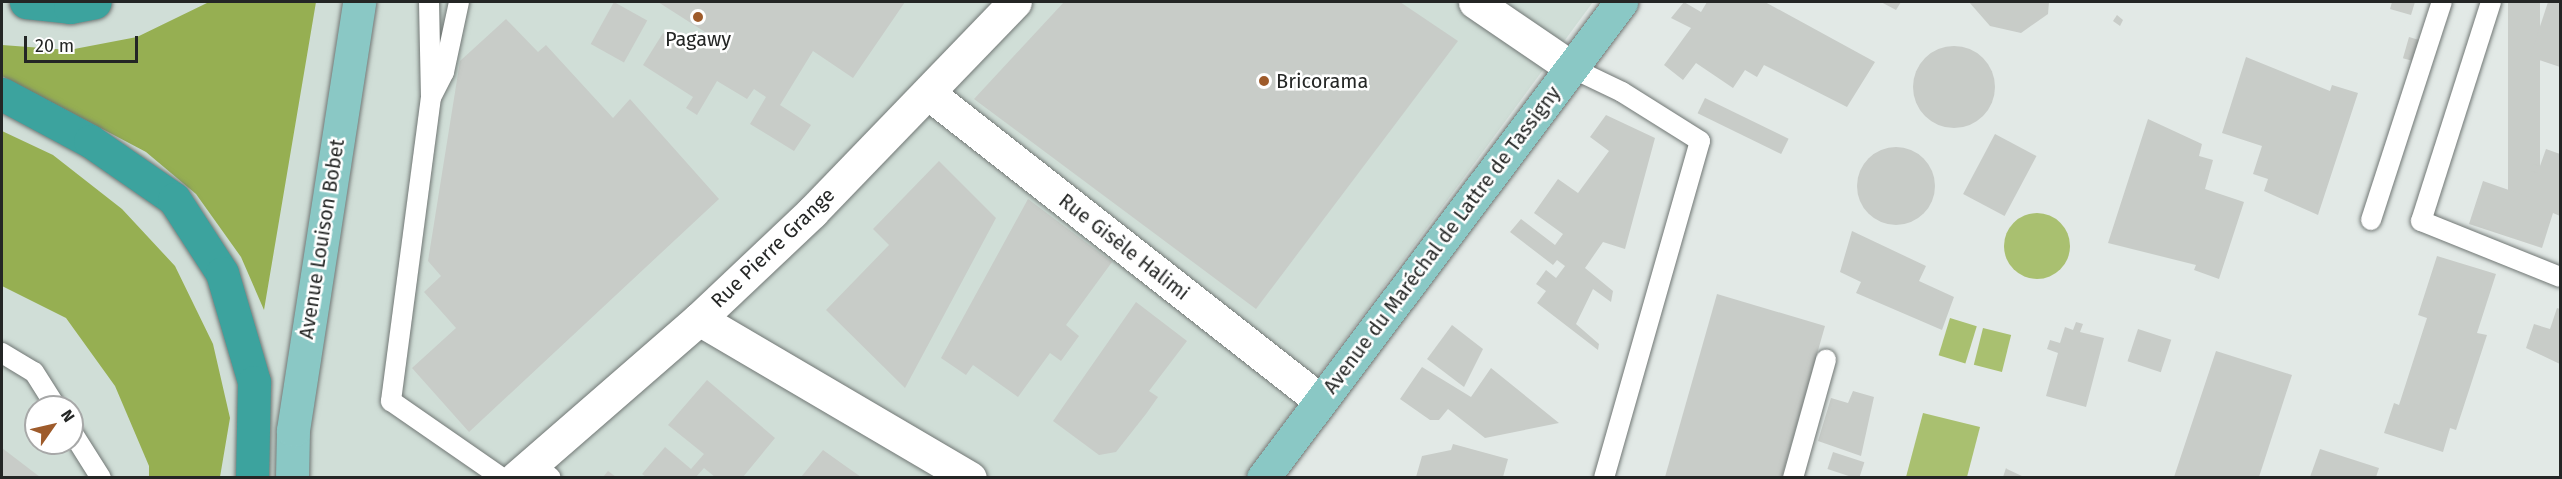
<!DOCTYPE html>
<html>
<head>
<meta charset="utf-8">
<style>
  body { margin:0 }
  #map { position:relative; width:2562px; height:479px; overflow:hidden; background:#e2e9e6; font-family:"Fira Sans",sans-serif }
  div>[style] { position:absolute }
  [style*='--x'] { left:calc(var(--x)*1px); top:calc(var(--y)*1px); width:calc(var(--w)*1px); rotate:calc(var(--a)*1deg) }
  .built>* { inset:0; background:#d0ded7 }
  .green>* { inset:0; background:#a9c070; transform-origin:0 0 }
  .round { border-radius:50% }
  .forest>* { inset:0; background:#96af52 }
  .building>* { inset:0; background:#c8ccc8; transform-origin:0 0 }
  .roads { filter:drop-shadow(0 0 2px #717775) drop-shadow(0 0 2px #717775) }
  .lane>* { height:20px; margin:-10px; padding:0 10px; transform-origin:10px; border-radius:10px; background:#fff }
  .street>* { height:33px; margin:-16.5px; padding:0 16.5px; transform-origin:16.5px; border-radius:16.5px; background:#fff }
  .primary>* { height:33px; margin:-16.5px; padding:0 16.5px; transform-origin:16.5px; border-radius:16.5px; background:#8ac8c5 }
  .highway>* { height:33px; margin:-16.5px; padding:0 16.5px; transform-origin:16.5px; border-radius:16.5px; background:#3ca39e }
  .dots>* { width:16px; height:16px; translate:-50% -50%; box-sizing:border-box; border:3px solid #fff; border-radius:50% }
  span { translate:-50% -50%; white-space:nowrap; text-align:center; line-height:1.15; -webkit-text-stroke:5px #fff; paint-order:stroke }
  .poi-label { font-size:20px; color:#242625 }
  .left { translate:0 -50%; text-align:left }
  .street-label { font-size:20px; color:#242625 }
  .frame { position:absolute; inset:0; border:3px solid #242625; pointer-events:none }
  .north { position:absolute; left:24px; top:395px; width:60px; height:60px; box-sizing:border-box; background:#fff; border:2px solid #a7a8a8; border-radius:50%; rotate:56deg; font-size:16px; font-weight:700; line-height:24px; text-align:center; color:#242625 }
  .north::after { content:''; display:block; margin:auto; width:21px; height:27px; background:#9e5b2b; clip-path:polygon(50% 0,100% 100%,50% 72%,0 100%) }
  .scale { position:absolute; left:24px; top:36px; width:114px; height:27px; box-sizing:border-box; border:3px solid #242625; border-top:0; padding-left:8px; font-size:18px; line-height:21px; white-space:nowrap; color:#242625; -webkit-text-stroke:4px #fff; paint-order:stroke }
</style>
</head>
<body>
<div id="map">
  <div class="built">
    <i style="clip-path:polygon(evenodd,2px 2px,1593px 2px,1243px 478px,2px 477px,2px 2px,36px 407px,72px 407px,72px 443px,36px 443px,36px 407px)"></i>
  </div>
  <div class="green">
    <i class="round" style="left:2004px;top:213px;width:66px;height:66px"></i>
    <i style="left:1950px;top:318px;width:28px;height:39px;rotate:17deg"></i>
    <i style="left:1983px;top:328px;width:29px;height:38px;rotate:14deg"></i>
    <i style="clip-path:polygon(1923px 413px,1980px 427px,1967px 477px,1906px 477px)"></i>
  </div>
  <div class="forest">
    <i style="clip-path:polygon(209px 2px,316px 2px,264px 310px,241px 257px,196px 194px,146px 152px,2px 76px,2px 45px,69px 50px,137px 37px)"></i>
    <i style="clip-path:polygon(2px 131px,53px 155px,122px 209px,175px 266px,213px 344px,230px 418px,220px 477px,149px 477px,149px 466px,115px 386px,66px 318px,2px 286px)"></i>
  </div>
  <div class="building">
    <i style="left:614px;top:2px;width:38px;height:48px;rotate:29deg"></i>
    <i style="clip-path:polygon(658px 2px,905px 2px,853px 78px,813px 51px,780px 105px,811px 125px,794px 151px,750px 124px,766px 97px,754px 89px,747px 99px,717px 81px,697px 115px,686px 108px,693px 97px,643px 65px,663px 33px,694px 50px,705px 32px)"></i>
    <i style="clip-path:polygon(1064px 2px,1400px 2px,1458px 41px,1256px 309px,974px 99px)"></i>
    <i style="clip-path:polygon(1684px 2px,1701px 12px,1707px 2px,1765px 2px,1875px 62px,1847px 107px,1764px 65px,1757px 77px,1745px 70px,1733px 88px,1696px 63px,1683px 80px,1664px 65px,1691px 28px,1671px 18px)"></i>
    <i style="clip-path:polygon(1881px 2px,1901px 2px,1896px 10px)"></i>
    <i style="clip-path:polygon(1969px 2px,2049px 2px,2048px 14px,2021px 33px,1990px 26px)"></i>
    <i style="clip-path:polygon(2392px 2px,2415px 2px,2411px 15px,2390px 9px)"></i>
    <i style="left:2508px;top:2px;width:32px;height:195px"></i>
    <i style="clip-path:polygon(2548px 2px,2560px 2px,2560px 67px,2530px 57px)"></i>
    <i style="clip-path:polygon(2117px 15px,2123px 20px,2120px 26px,2113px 21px)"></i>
    <i style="clip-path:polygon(506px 19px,538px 52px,546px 45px,613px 118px,630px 99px,719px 199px,469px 432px,412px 368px,456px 328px,424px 292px,441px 276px,428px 261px,460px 61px)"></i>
    <i style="left:2409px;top:37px;width:15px;height:22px;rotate:16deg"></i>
    <i class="round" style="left:1913px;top:46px;width:82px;height:82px"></i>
    <i style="clip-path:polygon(2246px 57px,2330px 91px,2332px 85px,2358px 93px,2318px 215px,2264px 191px,2268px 179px,2253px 174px,2262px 146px,2222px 133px)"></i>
    <i style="left:1705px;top:98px;width:93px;height:17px;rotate:26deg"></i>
    <i style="clip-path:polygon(1606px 115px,1655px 138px,1625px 249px,1603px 242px,1585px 268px,1613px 291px,1611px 302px,1593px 289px,1576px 324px,1599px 344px,1598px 350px,1537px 303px,1546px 291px,1536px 284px,1546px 270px,1556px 278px,1565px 266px,1557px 260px,1553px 265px,1510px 232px,1521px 219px,1555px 245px,1563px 234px,1534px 213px,1558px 179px,1578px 193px,1609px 151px,1590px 137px)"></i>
    <i style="clip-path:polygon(2148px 119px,2202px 144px,2199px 156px,2213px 160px,2205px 189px,2244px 202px,2219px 279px,2194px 270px,2196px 265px,2108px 243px)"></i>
    <i style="left:1995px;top:134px;width:47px;height:68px;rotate:28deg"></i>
    <i class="round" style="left:1857px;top:147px;width:78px;height:78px"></i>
    <i style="clip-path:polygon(2546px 149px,2560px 154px,2560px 216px,2553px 213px,2542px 248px,2469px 224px,2483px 181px,2529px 197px,2538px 173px,2531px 171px,2533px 164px,2540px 166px)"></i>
    <i style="clip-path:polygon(939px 161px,996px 218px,905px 388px,826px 310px,889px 245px,873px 229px)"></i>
    <i style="clip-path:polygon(1028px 199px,1112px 262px,1066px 325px,1079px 336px,1061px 361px,1050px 353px,1018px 397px,973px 365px,966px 375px,941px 358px)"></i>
    <i style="clip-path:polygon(1852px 231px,1926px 266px,1919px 281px,1954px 297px,1942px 330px,1856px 293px,1861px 282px,1840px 272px)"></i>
    <i style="clip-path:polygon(2437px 256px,2496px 274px,2477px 333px,2487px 335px,2456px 430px,2450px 428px,2443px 452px,2384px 433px,2394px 403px,2399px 405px,2427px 318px,2418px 315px)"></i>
    <i style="clip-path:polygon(1717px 294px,1825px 326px,1782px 477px,1665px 477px)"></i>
    <i style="clip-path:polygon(1136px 302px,1187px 341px,1149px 391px,1158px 397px,1146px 414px,1116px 452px,1099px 455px,1053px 421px)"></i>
    <i style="clip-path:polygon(2557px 308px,2560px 309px,2560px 364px,2526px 348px,2534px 324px,2550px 329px)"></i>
    <i style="clip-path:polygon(2076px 322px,2083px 324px,2080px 332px,2104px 338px,2086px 407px,2046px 396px,2058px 353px,2047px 349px,2050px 340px,2060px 343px,2065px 327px,2073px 330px)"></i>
    <i style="clip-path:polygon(1452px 325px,1483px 349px,1464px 387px,1427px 359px)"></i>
    <i style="left:2138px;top:329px;width:35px;height:34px;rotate:18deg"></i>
    <i style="clip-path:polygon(2216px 351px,2292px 375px,2259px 477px,2174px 477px)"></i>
    <i style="clip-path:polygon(1422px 367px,1471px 397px,1491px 368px,1559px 423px,1485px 438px,1448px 409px,1439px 420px,1430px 420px,1400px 399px)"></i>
    <i style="clip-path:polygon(707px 380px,775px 438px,743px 477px,715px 477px,704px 468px,696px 477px,646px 477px,642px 474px,665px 447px,691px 469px,704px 454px,668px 425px)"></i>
    <i style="clip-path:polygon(1853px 391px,1874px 397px,1861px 456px,1818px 441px,1831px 398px,1848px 403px)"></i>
    <i style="clip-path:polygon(1453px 444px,1508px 459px,1503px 477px,1416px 477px,1422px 456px,1451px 450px)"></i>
    <i style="clip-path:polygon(2px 448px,40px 477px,2px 477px)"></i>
    <i style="clip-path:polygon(2320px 449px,2379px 468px,2376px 477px,2310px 477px)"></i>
    <i style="clip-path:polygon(823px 450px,844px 465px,861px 477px,801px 477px)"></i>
    <i style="left:1833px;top:452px;width:33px;height:18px;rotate:18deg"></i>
    <i style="clip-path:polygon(2006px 468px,2007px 469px,2024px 477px,2003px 477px)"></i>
    <i style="clip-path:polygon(608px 471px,616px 477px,603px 477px)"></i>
  </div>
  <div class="roads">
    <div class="lane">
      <i style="--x:429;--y:2;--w:95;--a:88.8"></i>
      <i style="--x:459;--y:2;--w:72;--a:102.1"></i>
      <i style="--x:444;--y:72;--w:28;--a:117"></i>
      <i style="--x:431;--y:97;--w:307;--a:97.5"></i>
      <i style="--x:391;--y:401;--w:135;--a:34.7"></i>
      <i style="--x:2491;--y:2;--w:230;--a:107.7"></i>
      <i style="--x:2421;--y:221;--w:150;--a:21.9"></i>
      <i style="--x:1572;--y:68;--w:55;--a:25.6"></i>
      <i style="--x:1622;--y:92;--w:92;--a:32.1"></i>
      <i style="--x:1700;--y:141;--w:350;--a:105.9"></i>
      <i style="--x:2371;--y:220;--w:229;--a:-72"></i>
      <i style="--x:2;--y:353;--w:37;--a:31"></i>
      <i style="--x:34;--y:372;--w:41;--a:57.8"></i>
      <i style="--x:72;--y:432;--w:54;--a:57.8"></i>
      <i style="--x:533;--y:463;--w:23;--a:40"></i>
      <i style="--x:1793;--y:478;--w:123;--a:-74.4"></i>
    </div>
    <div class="street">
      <i style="--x:1475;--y:2;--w:117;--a:34.2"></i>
      <i style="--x:928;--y:93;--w:499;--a:38.1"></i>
      <i style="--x:699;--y:319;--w:314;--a:30.4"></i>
      <i style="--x:516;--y:478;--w:242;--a:-41"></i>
      <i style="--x:699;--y:319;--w:156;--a:-43.4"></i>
      <i style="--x:812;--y:212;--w:292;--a:-46"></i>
    </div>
    <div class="primary">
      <i style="--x:292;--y:478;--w:48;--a:-88.8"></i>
      <i style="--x:293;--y:430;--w:433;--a:-81.2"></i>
      <i style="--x:1263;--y:478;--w:596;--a:-53.05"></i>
    </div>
    <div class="highway">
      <i style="--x:26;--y:2;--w:44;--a:6.5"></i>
      <i style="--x:70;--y:7;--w:25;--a:-11"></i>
      <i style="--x:2;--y:94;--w:100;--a:28.1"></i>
      <i style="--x:90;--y:141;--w:102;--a:34.6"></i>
      <i style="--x:174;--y:199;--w:88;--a:57"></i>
      <i style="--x:222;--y:273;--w:114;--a:73.6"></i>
      <i style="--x:254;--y:382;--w:96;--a:91.2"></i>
    </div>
  </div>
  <div class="dots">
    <i style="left:698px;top:17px;background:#9e5b2b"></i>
    <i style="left:1264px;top:81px;background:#9e5b2b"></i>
  </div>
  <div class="poi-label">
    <span style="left:698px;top:39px">Pagawy</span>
    <span class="left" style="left:1276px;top:81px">Bricorama</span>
  </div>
  <div class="street-label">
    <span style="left:322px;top:239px;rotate:-81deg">Avenue Louison Bobet</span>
    <span style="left:1442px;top:240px;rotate:-53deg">Avenue du Maréchal de Lattre de Tassigny</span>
    <span style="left:1124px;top:247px;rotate:38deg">Rue Gisèle Halimi</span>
    <span style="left:773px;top:248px;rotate:-44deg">Rue Pierre Grange</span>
  </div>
  <div class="frame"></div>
  <div class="north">N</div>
  <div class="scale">20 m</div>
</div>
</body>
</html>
